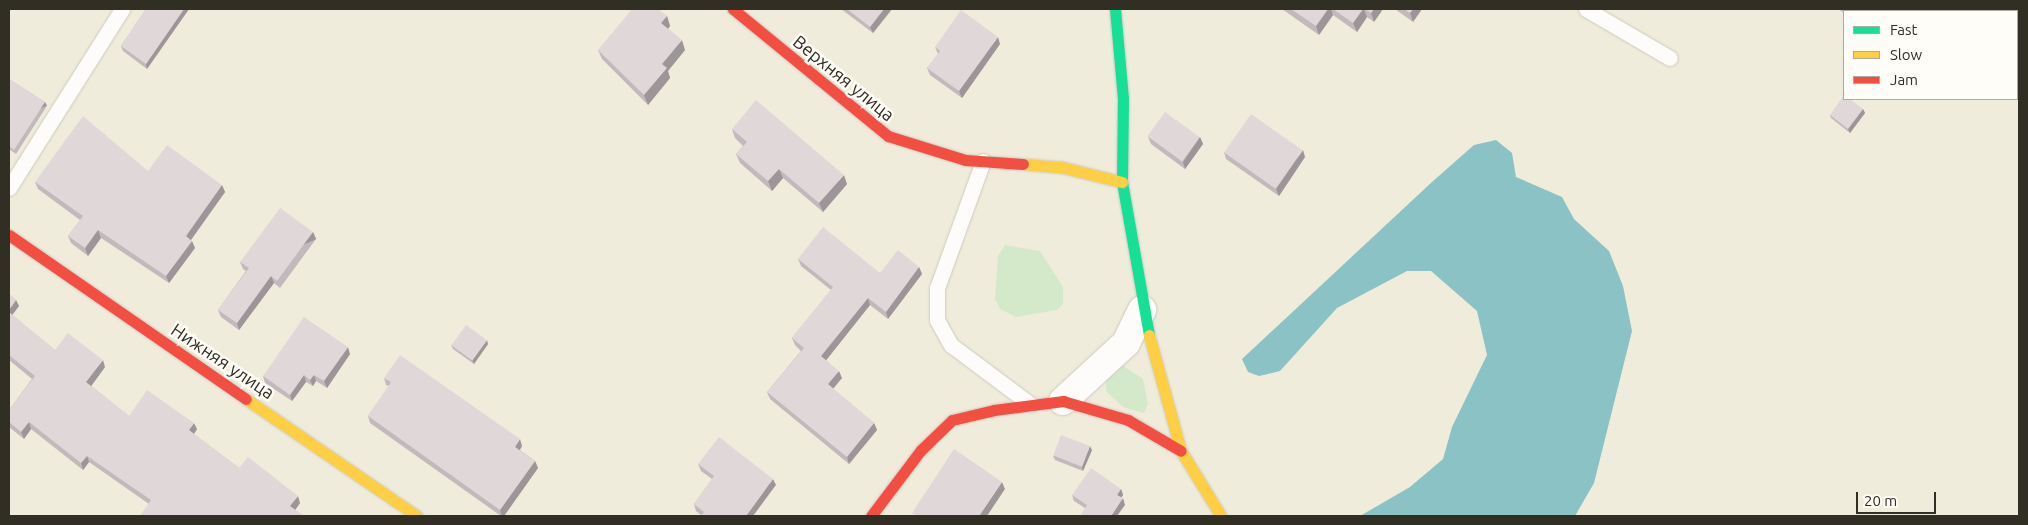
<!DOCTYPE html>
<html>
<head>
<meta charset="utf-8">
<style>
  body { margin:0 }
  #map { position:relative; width:2028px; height:525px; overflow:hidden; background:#f0ecdb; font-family:Ubuntu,sans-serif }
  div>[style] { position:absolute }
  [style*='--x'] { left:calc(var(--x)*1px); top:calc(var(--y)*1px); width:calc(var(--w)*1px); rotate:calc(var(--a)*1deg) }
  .green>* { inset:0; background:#d3e9c9 }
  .water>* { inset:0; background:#8ac2c6 }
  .roads { filter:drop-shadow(0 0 1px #cdcabe) drop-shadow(0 0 1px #cdcabe) }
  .lane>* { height:15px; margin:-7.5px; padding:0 7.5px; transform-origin:7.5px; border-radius:7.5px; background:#fdfcfa }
  .street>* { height:28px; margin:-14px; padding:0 14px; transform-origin:14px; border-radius:14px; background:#fdfcfa }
  .fast>* { height:11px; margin:-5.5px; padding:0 5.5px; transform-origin:5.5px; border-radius:5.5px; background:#16e098 }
  .slow>* { height:11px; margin:-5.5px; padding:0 5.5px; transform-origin:5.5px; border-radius:5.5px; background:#ffcf43 }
  .jam>* { height:11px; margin:-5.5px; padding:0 5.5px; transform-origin:5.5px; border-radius:5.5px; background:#f24e42 }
  .wall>* { inset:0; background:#c1b9bb; transform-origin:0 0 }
  .shaded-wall>* { inset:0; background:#9d9698; transform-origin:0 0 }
  .building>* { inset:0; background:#e0d7d9; transform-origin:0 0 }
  span { translate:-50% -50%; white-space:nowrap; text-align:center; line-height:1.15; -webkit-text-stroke:5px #fffdf8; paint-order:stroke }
  .street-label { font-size:18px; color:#312e23 }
  .frame { position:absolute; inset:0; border:10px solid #312e23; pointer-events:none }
  .legend { position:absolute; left:1843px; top:10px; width:175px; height:90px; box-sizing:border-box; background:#fffdf8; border:1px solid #adaaa3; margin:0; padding:6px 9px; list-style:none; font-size:15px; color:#312e23 }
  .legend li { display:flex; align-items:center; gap:10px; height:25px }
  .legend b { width:25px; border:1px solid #adaaa3 }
  .scale { position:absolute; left:1856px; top:492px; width:80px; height:22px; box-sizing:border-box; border:2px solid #312e23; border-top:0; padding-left:6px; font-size:15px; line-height:18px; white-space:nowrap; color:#312e23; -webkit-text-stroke:4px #fffdf8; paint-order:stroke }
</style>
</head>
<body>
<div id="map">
  <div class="green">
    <i style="clip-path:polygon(1005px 245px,1040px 251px,1063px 287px,1063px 304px,1057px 310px,1016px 317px,1000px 309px,995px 299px,998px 256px)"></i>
    <i style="clip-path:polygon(1122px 365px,1143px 379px,1148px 404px,1144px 413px,1123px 407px,1106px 391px,1106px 377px)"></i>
  </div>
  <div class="water">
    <i style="clip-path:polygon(1496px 140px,1512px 153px,1516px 177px,1562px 197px,1574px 219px,1609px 251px,1623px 286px,1632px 331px,1594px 483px,1575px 516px,1360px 516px,1410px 487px,1443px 459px,1452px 427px,1487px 355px,1477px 311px,1431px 271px,1407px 271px,1337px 308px,1280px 371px,1259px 376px,1248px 372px,1242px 359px,1432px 182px,1474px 145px)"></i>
  </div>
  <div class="roads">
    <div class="lane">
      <i style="--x:1586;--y:9;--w:97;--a:30.3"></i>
      <i style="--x:983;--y:161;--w:135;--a:109.9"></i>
      <i style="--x:937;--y:288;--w:32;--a:90"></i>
      <i style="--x:937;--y:320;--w:29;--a:61"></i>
      <i style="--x:951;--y:345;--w:99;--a:36.8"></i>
      <i style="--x:9;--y:188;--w:212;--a:-57.7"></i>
    </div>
    <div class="street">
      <i style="--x:1063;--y:401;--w:86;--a:-42.6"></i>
      <i style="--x:1126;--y:343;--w:37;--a:-64"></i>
    </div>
    <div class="fast">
      <i style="--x:1115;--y:9;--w:89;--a:84.9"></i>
      <i style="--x:1123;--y:98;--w:84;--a:90.7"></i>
      <i style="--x:1122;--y:182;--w:155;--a:80"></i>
    </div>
    <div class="slow">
      <i style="--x:1023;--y:164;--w:38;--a:5"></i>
      <i style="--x:1061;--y:167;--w:63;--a:13.8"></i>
      <i style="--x:1149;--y:335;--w:120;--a:74.6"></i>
      <i style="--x:1181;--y:451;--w:76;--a:58.4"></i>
      <i style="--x:246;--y:399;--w:207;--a:34.4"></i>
    </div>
    <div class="jam">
      <i style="--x:733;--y:9;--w:200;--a:39.3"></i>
      <i style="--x:888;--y:136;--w:81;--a:17.3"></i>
      <i style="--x:965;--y:160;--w:58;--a:3.9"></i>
      <i style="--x:9;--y:235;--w:288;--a:34.7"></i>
      <i style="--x:871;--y:516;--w:83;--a:-52.9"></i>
      <i style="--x:921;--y:450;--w:43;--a:-44.1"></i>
      <i style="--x:952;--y:420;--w:43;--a:-13.4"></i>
      <i style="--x:994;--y:410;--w:70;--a:-7.4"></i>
      <i style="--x:1063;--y:401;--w:68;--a:16.3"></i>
      <i style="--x:1128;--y:420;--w:61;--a:30.3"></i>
    </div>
  </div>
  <div class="wall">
    <i style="clip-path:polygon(146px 9px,189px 9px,147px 69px,123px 51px,121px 46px)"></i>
    <i style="clip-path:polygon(841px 9px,892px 9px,873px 33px)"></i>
    <i style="clip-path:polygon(1282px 9px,1383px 9px,1374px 22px,1367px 17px,1357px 32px,1333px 15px,1319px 35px)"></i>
    <i style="clip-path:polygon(1395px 9px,1422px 9px,1413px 22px)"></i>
    <i style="clip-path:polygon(1838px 9px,1858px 9px,1856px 11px,1844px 11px,1844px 13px)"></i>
    <i style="left:1953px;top:9px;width:65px;height:4px"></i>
    <i style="clip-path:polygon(667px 16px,670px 26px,668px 29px,685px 50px,668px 71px,670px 78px,648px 105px,602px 59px,598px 50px)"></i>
    <i style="clip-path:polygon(1000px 44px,962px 98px,930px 75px,927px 68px,938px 54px,935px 47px)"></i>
    <i style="clip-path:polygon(9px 79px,45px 102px,47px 106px,16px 154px,9px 149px)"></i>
    <i style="clip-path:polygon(1863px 109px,1865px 113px,1850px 133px,1831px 118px,1830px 115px)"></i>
    <i style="clip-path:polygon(732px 129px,847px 184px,823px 212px,783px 178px,772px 191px,740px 163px,736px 154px,743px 146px,735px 138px)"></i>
    <i style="clip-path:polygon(1148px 137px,1200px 137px,1203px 144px,1185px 169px,1151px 144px)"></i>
    <i style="clip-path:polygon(1224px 152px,1305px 157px,1279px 196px,1226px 159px)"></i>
    <i style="clip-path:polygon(148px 171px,222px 185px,225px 192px,191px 240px,195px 248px,169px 283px,101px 238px,88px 256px,71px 243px,68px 236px,80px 220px,38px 189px,35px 182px)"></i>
    <i style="clip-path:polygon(313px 232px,316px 239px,280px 288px,274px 283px,239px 330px,221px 317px,218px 310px,246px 271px,243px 269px,240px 262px)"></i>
    <i style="clip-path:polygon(798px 259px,880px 273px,919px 267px,922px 274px,888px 319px,870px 305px,826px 360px,842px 378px,833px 389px,874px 423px,877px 430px,849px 464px,770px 399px,767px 392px,801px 351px,795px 345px,792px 338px,831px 290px,801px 266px)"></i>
    <i style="clip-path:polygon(9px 294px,16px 300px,19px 306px,12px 315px,55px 350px,105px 367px,91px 386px,129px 416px,197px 429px,194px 434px,239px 468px,300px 503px,295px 510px,304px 516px,142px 516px,141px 515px,149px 504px,89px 462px,83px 470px,31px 429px,24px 439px,9px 427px,9px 410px,32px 379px,9px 360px)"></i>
    <i style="clip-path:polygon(488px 344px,474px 364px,453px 349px,451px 345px)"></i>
    <i style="clip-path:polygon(350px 354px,327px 388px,316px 381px,313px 386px,306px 382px,292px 401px,265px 383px,263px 376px)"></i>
    <i style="clip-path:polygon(384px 378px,522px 446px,520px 450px,535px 461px,538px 468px,504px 516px,501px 516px,370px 423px,368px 416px,389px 386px,386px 385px)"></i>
    <i style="clip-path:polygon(1092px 450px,1083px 471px,1055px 460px,1053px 456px)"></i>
    <i style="clip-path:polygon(698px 464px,776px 485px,701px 515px,696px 511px,694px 504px,712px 479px,701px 471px)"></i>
    <i style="clip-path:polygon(1121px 489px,1123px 495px,1121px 498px,1125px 505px,1085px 508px,1074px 501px,1072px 495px)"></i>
  </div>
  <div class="shaded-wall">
    <i style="clip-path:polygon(184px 9px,189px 9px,147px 69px,146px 64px)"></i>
    <i style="clip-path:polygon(884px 9px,892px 9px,873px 33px,870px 27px)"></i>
    <i style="clip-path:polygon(1328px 9px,1331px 9px,1333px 15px,1319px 35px,1316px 26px)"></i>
    <i style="clip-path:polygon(1363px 9px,1364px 9px,1367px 17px,1357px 32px,1353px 23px)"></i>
    <i style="clip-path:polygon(1374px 9px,1383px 9px,1374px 22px,1371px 13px)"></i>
    <i style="clip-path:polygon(1413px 9px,1422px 9px,1413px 22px,1410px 13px)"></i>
    <i style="clip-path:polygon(1854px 9px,1858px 9px,1856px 11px,1852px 11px)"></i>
    <i style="clip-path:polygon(2006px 9px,2018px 9px,2016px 11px,2004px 11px)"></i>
    <i style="clip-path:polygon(667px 16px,670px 26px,665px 33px,661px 23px)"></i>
    <i style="clip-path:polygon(998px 37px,1000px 44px,962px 98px,959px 91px)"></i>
    <i style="clip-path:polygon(682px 40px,685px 50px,668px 71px,670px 78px,648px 105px,644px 95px,662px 64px)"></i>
    <i style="left:45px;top:102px;width:4px;height:57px;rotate:63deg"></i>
    <i style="clip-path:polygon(1863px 109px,1865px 113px,1850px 133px,1848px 129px)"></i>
    <i style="clip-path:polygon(1200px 137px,1203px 144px,1185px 169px,1183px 162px)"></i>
    <i style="clip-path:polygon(1303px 150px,1305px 157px,1279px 196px,1276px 189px)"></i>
    <i style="clip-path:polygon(779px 169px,783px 178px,772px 191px,768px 181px)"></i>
    <i style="clip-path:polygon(844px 175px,847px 184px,823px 212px,819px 203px)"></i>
    <i style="clip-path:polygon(222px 185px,225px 192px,188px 244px,186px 236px)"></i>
    <i style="clip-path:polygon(98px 230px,101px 238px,88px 256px,85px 248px)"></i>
    <i style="left:313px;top:232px;width:8px;height:61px;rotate:67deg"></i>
    <i style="clip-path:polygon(192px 241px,195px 248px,169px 283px,166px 276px)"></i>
    <i style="clip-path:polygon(919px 267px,922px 274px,888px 319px,886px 312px)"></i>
    <i style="clip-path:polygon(271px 276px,274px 283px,239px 330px,237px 323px)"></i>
    <i style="clip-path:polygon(868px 298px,870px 305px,824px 363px,821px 356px)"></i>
    <i style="clip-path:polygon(16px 300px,19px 306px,10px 318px,9px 315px,9px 310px)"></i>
    <i style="clip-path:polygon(487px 340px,488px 344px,474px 364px,472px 360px)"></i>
    <i style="clip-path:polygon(348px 347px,350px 354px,327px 388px,324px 381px)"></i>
    <i style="clip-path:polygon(103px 360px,105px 367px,89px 389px,86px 382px)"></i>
    <i style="clip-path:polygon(839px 371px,842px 378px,831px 391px,828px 384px)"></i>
    <i style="clip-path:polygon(304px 375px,306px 382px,292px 401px,290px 395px)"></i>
    <i style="clip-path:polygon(314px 375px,316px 381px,313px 386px,310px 380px)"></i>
    <i style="clip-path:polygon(29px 422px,31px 429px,24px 439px,21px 432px)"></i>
    <i style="clip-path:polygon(194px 423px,197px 429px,192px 437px,189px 430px)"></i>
    <i style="clip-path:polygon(874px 423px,877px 430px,849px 464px,847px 457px)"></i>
    <i style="clip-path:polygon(520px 439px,522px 446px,517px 454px,515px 447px)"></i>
    <i style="clip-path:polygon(1090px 446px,1092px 450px,1083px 471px,1082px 467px)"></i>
    <i style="clip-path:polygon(87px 456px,89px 462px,83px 470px,81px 463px)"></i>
    <i style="clip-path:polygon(535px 461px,538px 468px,504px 516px,502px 516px,500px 510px)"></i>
    <i style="clip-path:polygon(773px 479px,776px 485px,753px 516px,746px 516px)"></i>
    <i style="clip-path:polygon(1002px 482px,1005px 489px,987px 516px,979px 516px)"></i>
    <i style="clip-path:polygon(1121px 489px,1123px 495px,1119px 501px,1117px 495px)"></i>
    <i style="clip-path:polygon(298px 496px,300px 503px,293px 513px,290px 506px)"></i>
    <i style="clip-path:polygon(1123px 498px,1125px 505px,1117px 516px,1111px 516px)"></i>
  </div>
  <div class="building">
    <i style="clip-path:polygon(146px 9px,184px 9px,146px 64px,121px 46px)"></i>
    <i style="clip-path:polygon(632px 9px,658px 9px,667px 16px,661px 23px,682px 40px,662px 64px,667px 68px,644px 95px,598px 50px)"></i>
    <i style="clip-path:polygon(847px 9px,884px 9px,870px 27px)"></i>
    <i style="clip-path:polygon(1291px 9px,1328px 9px,1316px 26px)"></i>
    <i style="clip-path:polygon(1333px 9px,1363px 9px,1353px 23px)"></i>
    <i style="clip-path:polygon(1365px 9px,1374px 9px,1371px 13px)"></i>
    <i style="clip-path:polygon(1404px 9px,1413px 9px,1410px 13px)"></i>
    <i style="clip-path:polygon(1842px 9px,1854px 9px,1852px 11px,1846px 11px)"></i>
    <i style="left:1963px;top:9px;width:43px;height:4px"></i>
    <i style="clip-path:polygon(961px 10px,998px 37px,959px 91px,927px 68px,940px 51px,935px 47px)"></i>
    <i style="clip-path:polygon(9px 79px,45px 102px,14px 150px,9px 146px)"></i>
    <i style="clip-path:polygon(1844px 95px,1844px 99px,1850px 99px,1863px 109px,1848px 129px,1830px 115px)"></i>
    <i style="clip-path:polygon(756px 100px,844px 175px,819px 203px,779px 169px,768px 181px,736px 154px,747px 142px,732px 129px)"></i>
    <i style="left:1165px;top:112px;width:43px;height:30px;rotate:36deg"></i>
    <i style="left:1251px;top:114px;width:63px;height:47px;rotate:35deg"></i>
    <i style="clip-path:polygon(83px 116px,148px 171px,167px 145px,222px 185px,186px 236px,192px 241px,166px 276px,98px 230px,85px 248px,68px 236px,83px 216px,35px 182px)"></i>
    <i style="clip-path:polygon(280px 208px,313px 232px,277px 281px,271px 276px,237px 323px,218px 310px,249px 268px,240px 262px)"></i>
    <i style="clip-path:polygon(823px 227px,880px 273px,898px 250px,919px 267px,886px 312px,868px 298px,821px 356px,839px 371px,828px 384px,874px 423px,847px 457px,767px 392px,804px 348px,792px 338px,833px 287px,798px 259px)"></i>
    <i style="clip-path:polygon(9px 294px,16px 300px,9px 310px)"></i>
    <i style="clip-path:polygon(9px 312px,55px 350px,68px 333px,103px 360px,86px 382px,129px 416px,147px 390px,194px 423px,189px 430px,239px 468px,248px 457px,298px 496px,290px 506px,304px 516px,143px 516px,141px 515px,151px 500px,87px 456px,81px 463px,29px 422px,21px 432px,9px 422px,9px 410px,35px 376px,9px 355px)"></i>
    <i style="clip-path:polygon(304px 317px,348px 347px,324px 381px,314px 375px,310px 380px,304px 375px,290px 395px,263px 376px)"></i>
    <i style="left:466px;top:325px;width:26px;height:25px;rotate:36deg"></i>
    <i style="clip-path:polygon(400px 355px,520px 439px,515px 447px,535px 461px,500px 510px,368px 416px,391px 382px,384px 378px)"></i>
    <i style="left:1061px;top:435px;width:31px;height:22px;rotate:21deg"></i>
    <i style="clip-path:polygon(719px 437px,773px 479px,746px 516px,701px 516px,704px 512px,694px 504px,714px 476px,698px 464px)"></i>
    <i style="clip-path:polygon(954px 449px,1002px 482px,979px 516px,918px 516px,912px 513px)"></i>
    <i style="clip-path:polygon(1091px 468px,1121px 489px,1117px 495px,1123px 498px,1111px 516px,1080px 516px,1087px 505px,1072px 495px)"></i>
  </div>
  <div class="street-label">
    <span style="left:844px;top:78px;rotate:39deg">Верхняя улица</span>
    <span style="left:223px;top:361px;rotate:34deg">Нижняя улица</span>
  </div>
  <div class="frame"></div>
  <ul class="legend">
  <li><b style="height:6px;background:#16e098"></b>Fast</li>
  <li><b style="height:6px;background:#ffcf43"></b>Slow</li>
  <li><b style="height:6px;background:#f24e42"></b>Jam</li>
  </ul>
  <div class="scale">20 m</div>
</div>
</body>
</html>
